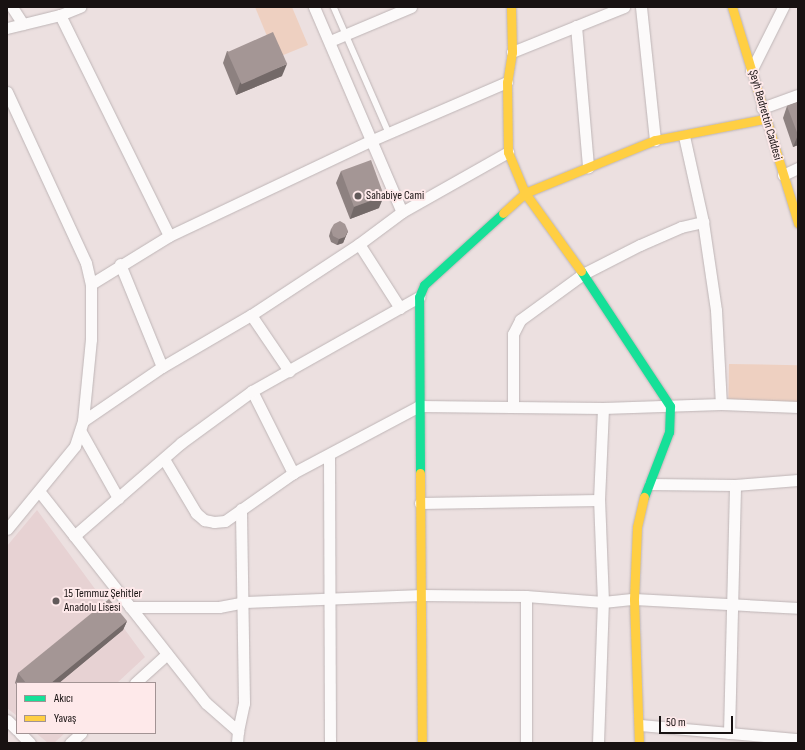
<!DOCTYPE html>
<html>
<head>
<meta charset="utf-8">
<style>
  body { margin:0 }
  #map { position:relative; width:805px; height:750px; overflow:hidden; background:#ece0e0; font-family:"Sofia Sans Condensed",sans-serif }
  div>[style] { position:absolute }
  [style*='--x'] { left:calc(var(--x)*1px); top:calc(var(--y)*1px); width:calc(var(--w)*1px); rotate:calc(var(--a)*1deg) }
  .built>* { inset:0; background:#e7d2d3 }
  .green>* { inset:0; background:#eed0c1; transform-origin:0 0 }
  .roads { filter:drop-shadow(0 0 1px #beb5b6) drop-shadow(0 0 1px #beb5b6) }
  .lane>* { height:5.5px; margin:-2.75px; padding:0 2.75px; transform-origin:2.75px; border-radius:2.75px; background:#fcfafa }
  .street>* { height:11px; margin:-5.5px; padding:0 5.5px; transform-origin:5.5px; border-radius:5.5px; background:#fcfafa }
  .fast>* { height:9px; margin:-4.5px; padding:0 4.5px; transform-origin:4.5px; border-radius:4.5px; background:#16e098 }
  .slow>* { height:9px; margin:-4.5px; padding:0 4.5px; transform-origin:4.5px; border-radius:4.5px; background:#ffcf43 }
  .wall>* { inset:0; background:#8d8180 }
  .shaded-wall>* { inset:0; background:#736968 }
  .building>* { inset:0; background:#a49695; transform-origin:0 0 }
  .dots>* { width:11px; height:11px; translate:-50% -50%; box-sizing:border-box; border:2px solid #fee9ea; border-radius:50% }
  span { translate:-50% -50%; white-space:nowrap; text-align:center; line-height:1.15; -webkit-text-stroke:4px #fee9ea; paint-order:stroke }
  .street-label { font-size:12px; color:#181212 }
  .poi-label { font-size:12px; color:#181212 }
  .left { translate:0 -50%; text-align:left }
  .frame { position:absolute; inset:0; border:8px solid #181212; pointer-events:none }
  .legend { position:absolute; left:16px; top:682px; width:140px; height:52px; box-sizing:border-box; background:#fee9ea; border:1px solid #a29394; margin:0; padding:5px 7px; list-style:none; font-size:12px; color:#181212 }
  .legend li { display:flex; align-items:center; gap:8px; height:20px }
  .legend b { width:20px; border:1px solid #a29394 }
  .scale { position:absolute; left:659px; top:716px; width:74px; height:18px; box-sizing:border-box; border:2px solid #181212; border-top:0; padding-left:5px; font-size:12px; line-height:14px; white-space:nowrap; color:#181212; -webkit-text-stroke:3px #fee9ea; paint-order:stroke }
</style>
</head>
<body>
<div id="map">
  <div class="built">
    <i style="clip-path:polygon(37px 510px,145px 657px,117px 683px,17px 683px,17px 716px,7px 708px,7px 546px)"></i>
    <i style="clip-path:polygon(36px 733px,65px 733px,54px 743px,48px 743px)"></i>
  </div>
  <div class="green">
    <i style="clip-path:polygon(255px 7px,292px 7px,308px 45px,276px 58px)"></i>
    <i style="left:729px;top:364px;width:69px;height:43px;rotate:1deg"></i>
  </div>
  <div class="roads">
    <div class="lane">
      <i style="--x:334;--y:7;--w:137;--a:66.4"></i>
    </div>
    <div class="street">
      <i style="--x:12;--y:7;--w:20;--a:57"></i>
      <i style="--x:314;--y:7;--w:223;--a:66.8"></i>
      <i style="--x:641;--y:7;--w:134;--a:84"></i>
      <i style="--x:60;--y:15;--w:246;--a:63.7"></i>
      <i style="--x:576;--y:26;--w:142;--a:85.1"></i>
      <i style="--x:7;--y:28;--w:55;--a:-13.8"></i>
      <i style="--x:60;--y:15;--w:22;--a:-22"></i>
      <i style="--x:330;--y:41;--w:88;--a:-22.8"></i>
      <i style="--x:512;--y:52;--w:121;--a:-21.9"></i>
      <i style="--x:751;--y:71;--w:72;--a:-63.4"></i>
      <i style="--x:7;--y:92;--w:188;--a:65.2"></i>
      <i style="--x:86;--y:263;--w:22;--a:77"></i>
      <i style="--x:91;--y:284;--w:55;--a:90"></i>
      <i style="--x:91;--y:339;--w:82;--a:95.6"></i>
      <i style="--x:83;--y:421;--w:26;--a:108"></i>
      <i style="--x:75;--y:446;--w:107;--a:129.3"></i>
      <i style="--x:762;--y:108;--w:38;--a:-20"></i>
      <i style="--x:684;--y:136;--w:88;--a:77.5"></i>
      <i style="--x:703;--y:222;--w:89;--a:81.6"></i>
      <i style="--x:716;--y:310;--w:94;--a:87"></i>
      <i style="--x:783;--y:175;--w:17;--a:-25"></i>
      <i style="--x:359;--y:244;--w:76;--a:57.4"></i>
      <i style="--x:120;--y:264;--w:111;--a:67.8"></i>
      <i style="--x:91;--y:284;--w:92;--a:-31.6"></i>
      <i style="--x:169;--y:236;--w:222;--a:-25.3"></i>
      <i style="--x:370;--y:141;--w:149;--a:-23.3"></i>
      <i style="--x:251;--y:315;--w:68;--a:55.8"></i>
      <i style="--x:252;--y:391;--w:92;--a:63.4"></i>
      <i style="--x:513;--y:407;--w:73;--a:-90"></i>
      <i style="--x:513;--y:334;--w:16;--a:-63"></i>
      <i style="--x:520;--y:320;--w:78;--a:-36.1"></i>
      <i style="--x:583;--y:274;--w:64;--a:-27"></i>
      <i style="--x:640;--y:245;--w:45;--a:-23.7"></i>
      <i style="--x:681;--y:227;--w:23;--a:-13"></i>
      <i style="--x:83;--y:421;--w:96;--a:-34.4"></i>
      <i style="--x:162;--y:367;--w:103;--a:-30.3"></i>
      <i style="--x:251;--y:315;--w:129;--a:-33.3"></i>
      <i style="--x:359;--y:244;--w:54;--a:-36.7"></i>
      <i style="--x:402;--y:212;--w:122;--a:-29.5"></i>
      <i style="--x:81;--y:432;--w:76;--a:60.7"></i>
      <i style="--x:329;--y:456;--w:287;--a:89.8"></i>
      <i style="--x:164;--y:459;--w:63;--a:59.3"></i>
      <i style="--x:196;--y:513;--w:11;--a:41"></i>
      <i style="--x:204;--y:520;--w:10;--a:11"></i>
      <i style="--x:214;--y:522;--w:11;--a:-5"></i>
      <i style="--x:225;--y:521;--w:83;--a:-35.2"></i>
      <i style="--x:293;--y:473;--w:143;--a:-28"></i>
      <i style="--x:419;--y:406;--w:184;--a:0.6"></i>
      <i style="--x:603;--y:408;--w:118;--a:-1.9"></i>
      <i style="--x:721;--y:404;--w:77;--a:2.2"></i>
      <i style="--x:650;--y:484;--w:85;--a:0.7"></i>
      <i style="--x:735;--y:485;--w:63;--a:-4.5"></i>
      <i style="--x:39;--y:491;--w:270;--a:51.8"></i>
      <i style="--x:206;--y:703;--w:43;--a:41.2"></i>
      <i style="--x:238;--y:731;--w:12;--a:95"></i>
      <i style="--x:420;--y:503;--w:179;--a:-1"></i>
      <i style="--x:74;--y:536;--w:142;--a:-41"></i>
      <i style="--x:181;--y:443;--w:88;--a:-36.2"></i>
      <i style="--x:252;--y:391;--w:192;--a:-29.4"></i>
      <i style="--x:130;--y:607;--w:89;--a:0"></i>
      <i style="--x:219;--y:607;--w:26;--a:-11"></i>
      <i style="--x:245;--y:602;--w:177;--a:-2.3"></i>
      <i style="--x:422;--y:595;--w:104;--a:0.6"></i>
      <i style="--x:526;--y:596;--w:77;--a:4.5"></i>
      <i style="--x:603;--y:602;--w:31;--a:-6"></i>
      <i style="--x:634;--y:599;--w:164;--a:3.1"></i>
      <i style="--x:135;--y:683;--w:43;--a:-42.2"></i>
      <i style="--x:7;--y:720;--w:14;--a:45"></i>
      <i style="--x:640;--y:725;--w:159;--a:5.1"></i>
      <i style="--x:238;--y:731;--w:29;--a:-78"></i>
      <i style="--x:244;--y:703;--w:194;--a:-90.9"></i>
      <i style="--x:20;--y:733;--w:14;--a:45"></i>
      <i style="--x:729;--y:733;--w:248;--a:-88.6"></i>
      <i style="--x:70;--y:743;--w:15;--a:-42"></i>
      <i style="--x:526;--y:743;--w:147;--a:-90"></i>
      <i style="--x:598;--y:743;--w:141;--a:-88"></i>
      <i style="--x:603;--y:602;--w:102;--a:-92.2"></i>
      <i style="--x:599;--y:500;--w:92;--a:-87.5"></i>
    </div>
    <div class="fast">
      <i style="--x:581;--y:271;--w:162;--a:56.6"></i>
      <i style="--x:670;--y:406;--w:26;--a:92"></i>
      <i style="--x:669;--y:432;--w:70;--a:111"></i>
      <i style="--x:420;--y:473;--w:176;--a:-90.3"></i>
      <i style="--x:419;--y:297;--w:13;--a:-67"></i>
      <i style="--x:424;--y:285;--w:107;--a:-42.3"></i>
    </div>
    <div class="slow">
      <i style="--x:511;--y:7;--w:45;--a:88.7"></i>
      <i style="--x:512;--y:52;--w:30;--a:99"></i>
      <i style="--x:507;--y:82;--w:70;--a:89.2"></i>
      <i style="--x:508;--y:152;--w:44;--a:67.5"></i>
      <i style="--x:525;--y:193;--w:96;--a:54.3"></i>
      <i style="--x:732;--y:7;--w:226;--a:73"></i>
      <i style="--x:503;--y:213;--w:30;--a:-42"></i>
      <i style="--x:525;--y:193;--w:140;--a:-22.2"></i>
      <i style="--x:655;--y:140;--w:111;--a:-10.9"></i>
      <i style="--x:420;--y:473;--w:270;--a:89.6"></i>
      <i style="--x:639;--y:743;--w:144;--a:-92"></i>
      <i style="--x:634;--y:599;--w:72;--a:-87.6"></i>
      <i style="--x:637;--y:527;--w:31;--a:-77"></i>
    </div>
  </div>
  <div class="wall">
    <i style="clip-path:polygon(227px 51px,282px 76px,236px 95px,223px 63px)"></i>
    <i style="clip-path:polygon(798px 102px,798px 145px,793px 147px,783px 118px,787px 106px)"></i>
    <i style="clip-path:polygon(341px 171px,379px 208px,350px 219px,336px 183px)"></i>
    <i style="clip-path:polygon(331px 229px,348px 231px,343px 243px,337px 245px,331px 242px,329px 236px)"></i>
    <i style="clip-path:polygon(127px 621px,123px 630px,59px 683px,17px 683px,17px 685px,15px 683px,18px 673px)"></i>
  </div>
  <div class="shaded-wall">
    <i style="clip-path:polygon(287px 64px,282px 76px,236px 95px,240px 83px)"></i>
    <i style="clip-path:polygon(798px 135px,798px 145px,793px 147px)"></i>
    <i style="clip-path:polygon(384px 196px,379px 208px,350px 219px,354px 207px)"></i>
    <i style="clip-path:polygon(348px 231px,343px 243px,337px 245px,339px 239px)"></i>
    <i style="clip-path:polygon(127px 621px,123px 630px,59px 683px,51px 683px)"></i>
  </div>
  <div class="building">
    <i style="left:273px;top:32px;width:35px;height:50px;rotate:66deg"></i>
    <i style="clip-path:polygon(798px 102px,798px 135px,787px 106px)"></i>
    <i style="left:371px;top:160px;width:38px;height:32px;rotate:70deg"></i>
    <i style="clip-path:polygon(340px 221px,345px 224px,348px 231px,345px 237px,339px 239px,333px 236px,331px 229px,334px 224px)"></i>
    <i style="clip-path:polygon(109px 599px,127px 621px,51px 683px,26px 683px,18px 673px)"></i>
  </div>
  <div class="dots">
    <i style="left:358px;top:196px;background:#625a5a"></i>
    <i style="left:56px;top:601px;background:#625a5a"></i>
  </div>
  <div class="street-label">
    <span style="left:765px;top:115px;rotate:74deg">Şeyh Bedrettin Caddesi</span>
  </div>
  <div class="poi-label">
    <span class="left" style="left:366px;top:196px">Sahabiye Cami</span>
    <span class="left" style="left:64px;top:601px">15 Temmuz Şehitler<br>Anadolu Lisesi</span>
  </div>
  <div class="frame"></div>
  <ul class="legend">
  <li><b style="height:5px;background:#16e098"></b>Akıcı</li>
  <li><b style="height:5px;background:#ffcf43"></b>Yavaş</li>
  </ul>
  <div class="scale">50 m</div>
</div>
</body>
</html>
